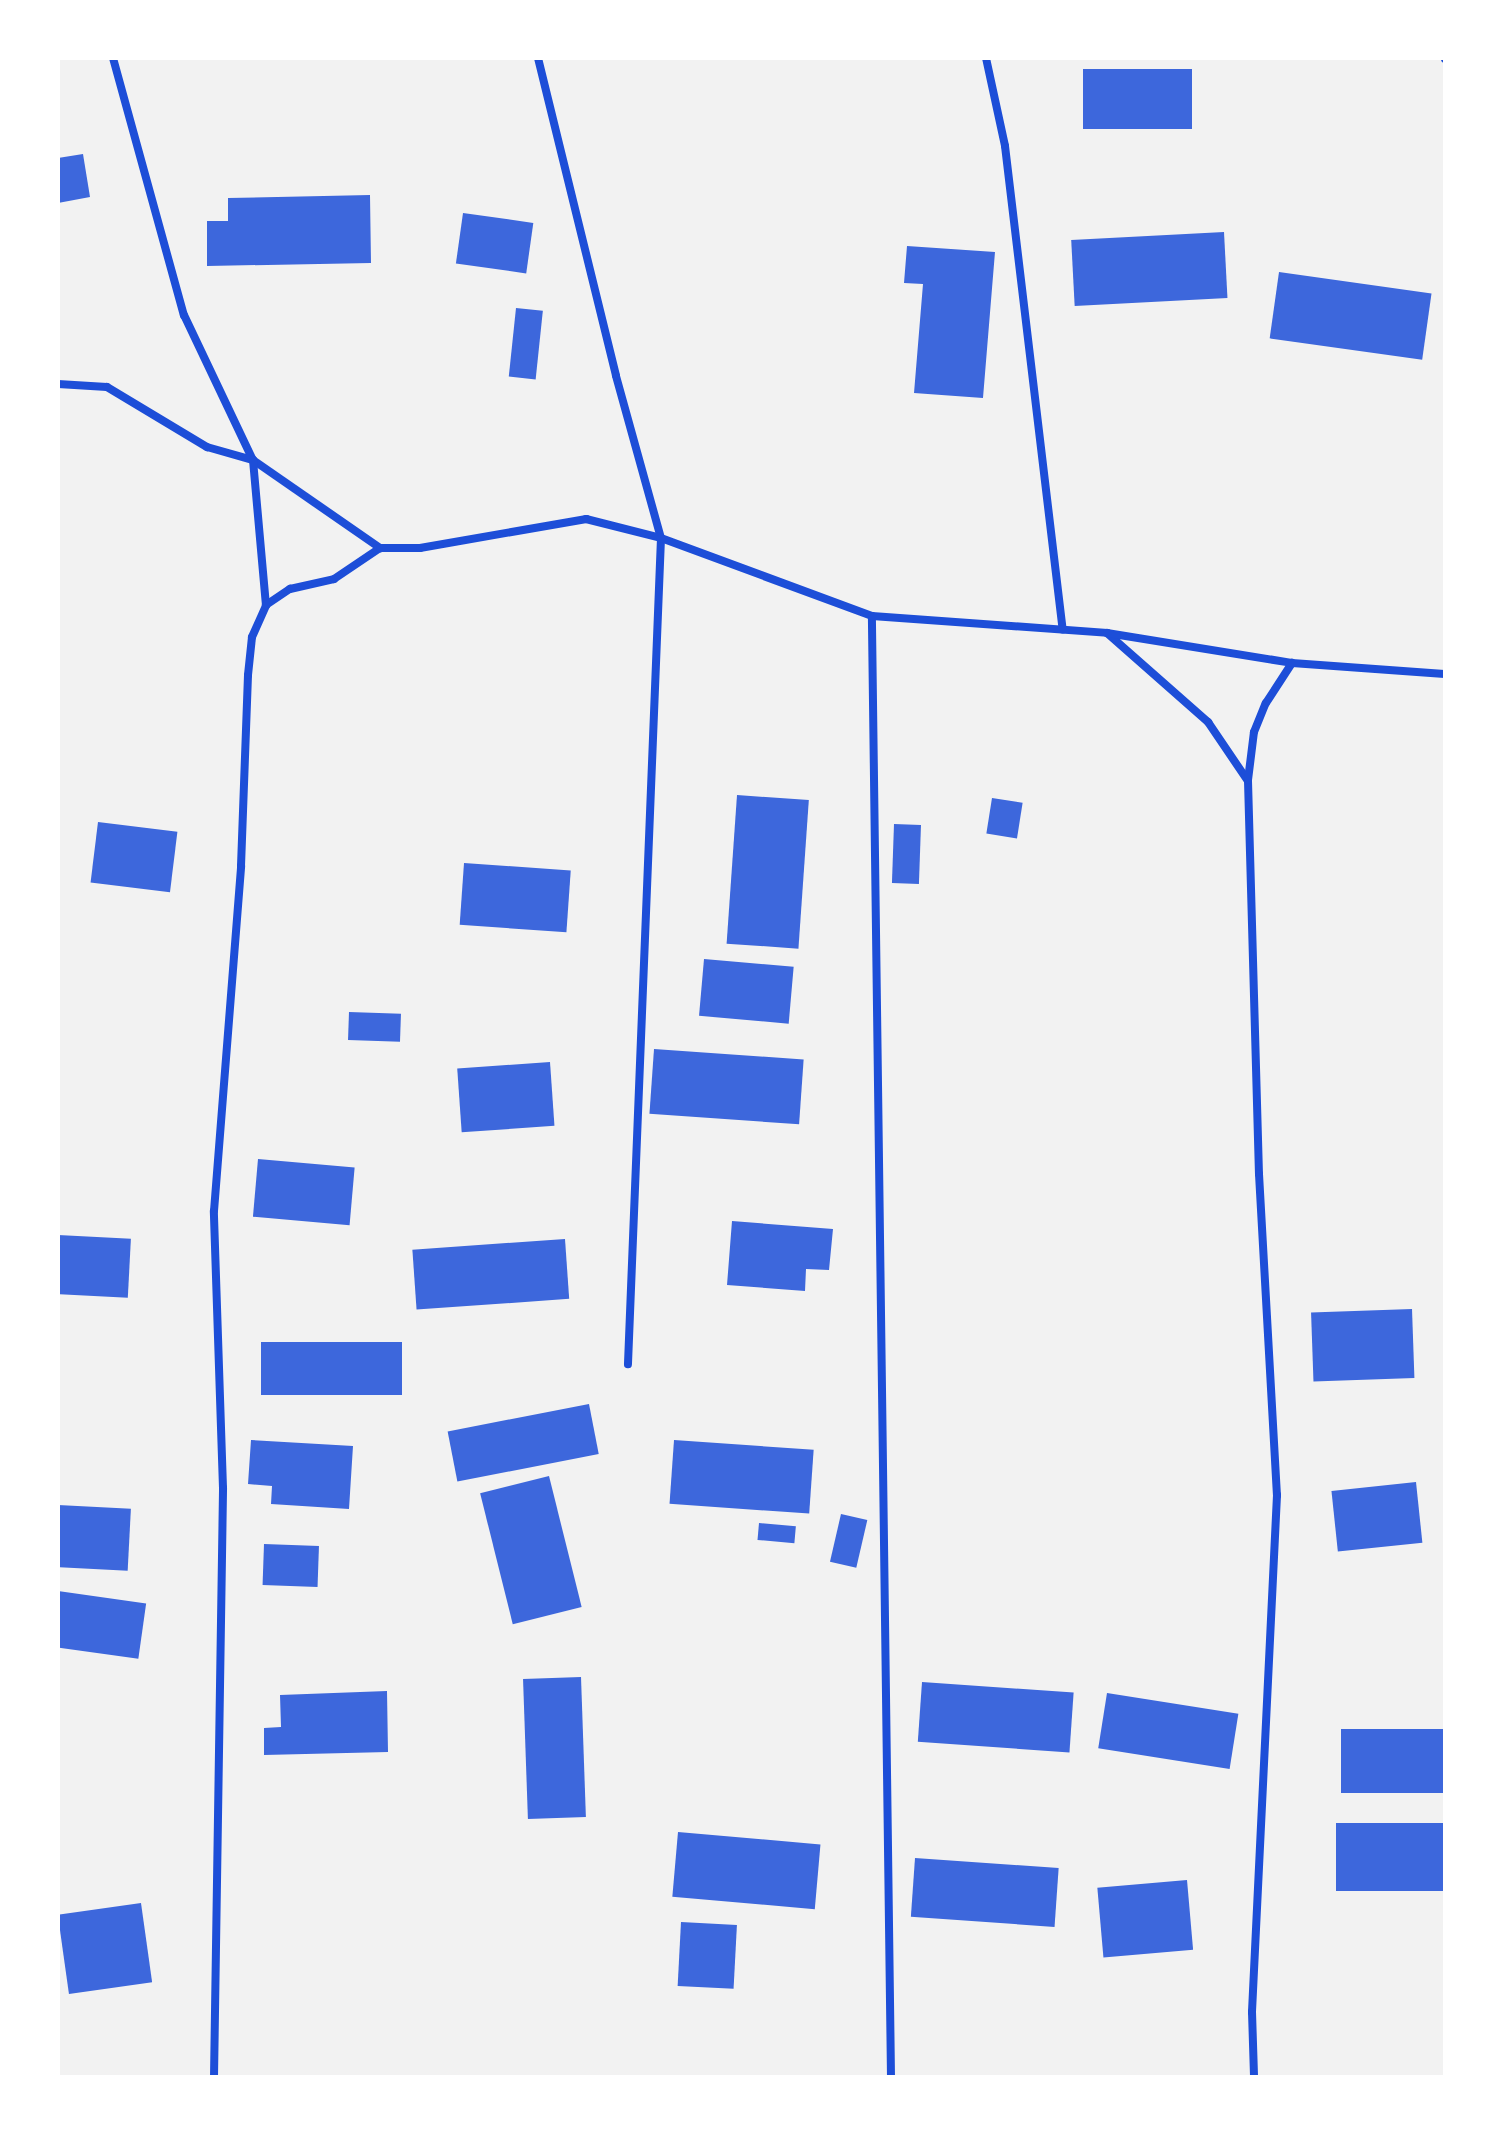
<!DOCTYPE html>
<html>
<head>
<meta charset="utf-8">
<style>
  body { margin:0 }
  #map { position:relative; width:1503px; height:2135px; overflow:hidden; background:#f2f2f2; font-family:"IBM Plex Sans",sans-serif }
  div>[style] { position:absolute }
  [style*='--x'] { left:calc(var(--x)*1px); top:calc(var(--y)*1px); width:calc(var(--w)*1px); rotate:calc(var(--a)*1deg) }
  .building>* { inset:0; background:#3d67dc; transform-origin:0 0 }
  .minor>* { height:8px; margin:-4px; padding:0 4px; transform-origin:4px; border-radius:4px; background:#1d4ed8 }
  span { translate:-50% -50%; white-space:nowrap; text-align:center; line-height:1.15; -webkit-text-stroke:8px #fff; paint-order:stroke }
  .frame { position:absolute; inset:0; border:60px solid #fff; pointer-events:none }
</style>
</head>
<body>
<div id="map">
  <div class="building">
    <i style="left:1192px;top:69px;width:60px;height:109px;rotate:90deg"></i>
    <i style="clip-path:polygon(83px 154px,90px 197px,58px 203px,58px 158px)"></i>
    <i style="clip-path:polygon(370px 195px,371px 263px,207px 266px,207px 221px,228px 221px,228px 198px)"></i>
    <i style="left:463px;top:213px;width:71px;height:51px;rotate:8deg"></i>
    <i style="left:1224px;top:232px;width:66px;height:153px;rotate:87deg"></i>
    <i style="clip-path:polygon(907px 246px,995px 252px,983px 398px,914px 393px,923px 284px,904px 283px)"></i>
    <i style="left:1279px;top:272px;width:154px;height:67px;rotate:8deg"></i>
    <i style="left:516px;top:308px;width:27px;height:69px;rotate:6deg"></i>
    <i style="left:737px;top:795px;width:72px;height:149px;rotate:4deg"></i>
    <i style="left:992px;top:798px;width:31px;height:36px;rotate:9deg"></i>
    <i style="left:98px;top:822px;width:80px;height:61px;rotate:7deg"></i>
    <i style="left:894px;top:824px;width:27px;height:59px;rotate:2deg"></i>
    <i style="left:464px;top:863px;width:107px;height:62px;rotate:4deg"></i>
    <i style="left:704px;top:959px;width:90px;height:57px;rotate:5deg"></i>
    <i style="left:349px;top:1012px;width:52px;height:28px;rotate:2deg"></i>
    <i style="left:654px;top:1049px;width:150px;height:65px;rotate:4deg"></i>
    <i style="left:550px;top:1062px;width:64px;height:93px;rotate:86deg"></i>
    <i style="left:258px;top:1159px;width:97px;height:58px;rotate:5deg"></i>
    <i style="clip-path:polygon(732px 1221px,833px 1229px,829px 1270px,806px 1269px,805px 1291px,727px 1285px)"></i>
    <i style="left:58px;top:1235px;width:73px;height:59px;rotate:3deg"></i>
    <i style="left:565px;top:1239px;width:60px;height:153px;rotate:86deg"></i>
    <i style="left:1412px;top:1309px;width:69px;height:101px;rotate:88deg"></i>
    <i style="left:261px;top:1342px;width:141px;height:53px"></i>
    <i style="left:589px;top:1404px;width:51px;height:144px;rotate:79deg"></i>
    <i style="clip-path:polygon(251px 1440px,353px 1446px,349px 1509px,271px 1504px,272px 1486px,248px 1484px)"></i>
    <i style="left:674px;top:1440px;width:140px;height:64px;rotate:4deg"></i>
    <i style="left:549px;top:1476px;width:135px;height:71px;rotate:76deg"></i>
    <i style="left:1416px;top:1482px;width:61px;height:85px;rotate:84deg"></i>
    <i style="left:58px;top:1505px;width:73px;height:62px;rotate:3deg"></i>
    <i style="left:841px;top:1514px;width:27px;height:49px;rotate:13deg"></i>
    <i style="left:759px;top:1523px;width:37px;height:17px;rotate:5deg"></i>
    <i style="left:264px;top:1544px;width:55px;height:41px;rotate:2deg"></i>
    <i style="left:58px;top:1591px;width:89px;height:56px;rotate:8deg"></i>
    <i style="left:581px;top:1677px;width:140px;height:58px;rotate:88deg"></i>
    <i style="left:922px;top:1682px;width:152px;height:60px;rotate:4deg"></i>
    <i style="clip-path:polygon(387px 1691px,388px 1752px,264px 1755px,264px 1728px,281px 1727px,280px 1695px)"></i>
    <i style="left:1107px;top:1693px;width:133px;height:56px;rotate:9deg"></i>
    <i style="left:1445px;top:1729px;width:64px;height:104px;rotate:90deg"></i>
    <i style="left:1445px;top:1823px;width:68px;height:109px;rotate:90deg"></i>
    <i style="left:678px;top:1832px;width:143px;height:65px;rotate:5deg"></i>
    <i style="left:915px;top:1858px;width:144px;height:59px;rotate:4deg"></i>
    <i style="left:1187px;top:1880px;width:70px;height:90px;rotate:85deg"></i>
    <i style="left:141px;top:1903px;width:80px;height:84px;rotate:82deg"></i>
    <i style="left:681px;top:1922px;width:56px;height:64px;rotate:3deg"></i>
  </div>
  <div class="minor">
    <i style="--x:113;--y:58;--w:267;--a:74.6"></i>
    <i style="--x:184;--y:315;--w:161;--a:64.6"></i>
    <i style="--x:253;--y:460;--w:155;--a:34.7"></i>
    <i style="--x:538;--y:58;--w:327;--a:76.2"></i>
    <i style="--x:616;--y:376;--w:168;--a:74.5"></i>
    <i style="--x:661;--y:538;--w:827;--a:92.29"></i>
    <i style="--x:986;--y:58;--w:90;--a:77.8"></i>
    <i style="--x:1005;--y:146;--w:487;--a:83.2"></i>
    <i style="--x:1445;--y:58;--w:1;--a:90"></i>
    <i style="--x:58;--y:384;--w:49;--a:3.5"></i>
    <i style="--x:107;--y:387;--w:117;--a:31"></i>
    <i style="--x:207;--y:447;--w:48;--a:15.8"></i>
    <i style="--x:253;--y:460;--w:146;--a:84.9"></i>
    <i style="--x:1107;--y:633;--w:135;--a:41.4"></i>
    <i style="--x:1208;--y:722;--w:71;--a:55.9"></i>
    <i style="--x:1248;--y:781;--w:393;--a:88.4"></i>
    <i style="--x:1259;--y:1174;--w:322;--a:86.8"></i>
    <i style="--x:1277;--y:1495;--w:518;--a:92.77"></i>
    <i style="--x:1252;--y:2012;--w:65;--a:88.2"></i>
    <i style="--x:1248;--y:780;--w:48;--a:-82.9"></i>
    <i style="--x:1254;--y:732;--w:31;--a:-68"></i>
    <i style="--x:1266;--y:703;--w:48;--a:-57"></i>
    <i style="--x:214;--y:2077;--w:589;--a:-89.12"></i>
    <i style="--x:223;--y:1488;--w:277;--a:-91.9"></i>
    <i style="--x:214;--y:1211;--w:346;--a:-85.5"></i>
    <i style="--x:241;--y:866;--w:191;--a:-87.9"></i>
    <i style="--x:248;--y:675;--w:38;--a:-84"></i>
    <i style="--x:252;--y:637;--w:35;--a:-66"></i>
    <i style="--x:266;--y:605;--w:29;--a:-34"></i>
    <i style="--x:290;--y:589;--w:45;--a:-12.8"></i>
    <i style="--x:334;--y:579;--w:55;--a:-34"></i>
    <i style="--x:380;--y:548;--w:40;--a:0"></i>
    <i style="--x:420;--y:548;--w:169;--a:-9.9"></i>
    <i style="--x:586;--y:519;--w:77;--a:14.2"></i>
    <i style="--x:661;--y:538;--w:225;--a:20.3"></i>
    <i style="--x:891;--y:2077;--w:1461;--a:-90.75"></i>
    <i style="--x:872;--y:616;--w:236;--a:4.1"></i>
    <i style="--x:1107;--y:633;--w:187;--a:9.2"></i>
    <i style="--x:1292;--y:663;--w:153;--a:4.1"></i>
  </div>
  <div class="frame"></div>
</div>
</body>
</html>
